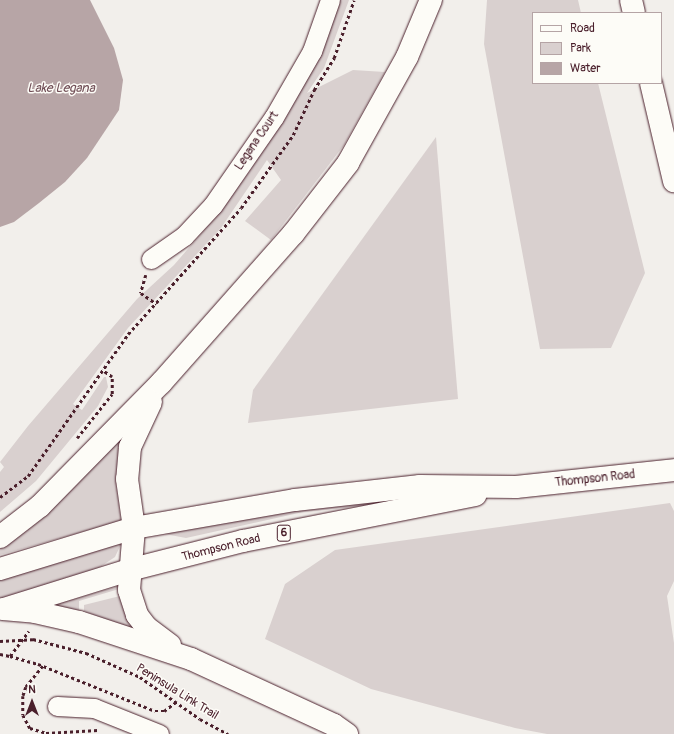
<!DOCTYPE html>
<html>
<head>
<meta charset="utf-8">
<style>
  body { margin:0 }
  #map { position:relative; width:674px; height:734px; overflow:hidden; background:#f2efeb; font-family:Pangolin,sans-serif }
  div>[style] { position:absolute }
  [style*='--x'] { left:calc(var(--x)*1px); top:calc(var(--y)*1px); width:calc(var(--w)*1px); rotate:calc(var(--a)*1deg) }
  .green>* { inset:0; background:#d9d0cf }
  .water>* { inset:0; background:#b7a5a6 }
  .path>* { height:2.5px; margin-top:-1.25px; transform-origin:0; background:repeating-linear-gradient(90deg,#4a1f2b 0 3px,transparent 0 6px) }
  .roads { filter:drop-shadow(0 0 1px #4a1f2b) drop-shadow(0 0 1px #4a1f2b) }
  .minor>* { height:19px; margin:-9.5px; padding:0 9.5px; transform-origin:9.5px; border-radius:9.5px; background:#fdfcf7 }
  .primary>* { height:22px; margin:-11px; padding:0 11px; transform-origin:11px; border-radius:11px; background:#fdfcf7 }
  .motorway>* { height:22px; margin:-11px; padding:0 11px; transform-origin:11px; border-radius:11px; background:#fdfcf7 }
  .path-bridge>* { height:2.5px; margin-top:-1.25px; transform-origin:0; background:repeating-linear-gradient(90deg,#4a1f2b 0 3px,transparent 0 6px) }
  span { translate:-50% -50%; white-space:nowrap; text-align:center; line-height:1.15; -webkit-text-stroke:3px #fdfcf7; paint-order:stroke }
  .shield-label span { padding:1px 3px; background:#fdfcf7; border:1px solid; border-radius:3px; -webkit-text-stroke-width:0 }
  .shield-label { font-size:11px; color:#4a1f2b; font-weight:700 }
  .street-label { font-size:12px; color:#4a1f2b }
  .water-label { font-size:13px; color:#704e56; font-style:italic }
  .legend { position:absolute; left:532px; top:12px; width:130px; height:72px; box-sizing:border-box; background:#fdfcf7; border:1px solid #b5a4a5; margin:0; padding:5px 7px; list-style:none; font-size:12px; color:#4a1f2b }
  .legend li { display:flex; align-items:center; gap:8px; height:20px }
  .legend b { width:20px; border:1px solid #b5a4a5 }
  .north { position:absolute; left:12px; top:682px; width:40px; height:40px; -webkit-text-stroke:3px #fdfcf7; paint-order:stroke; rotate:0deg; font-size:11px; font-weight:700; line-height:16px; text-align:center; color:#4a1f2b }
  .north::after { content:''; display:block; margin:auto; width:14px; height:18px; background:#4a1f2b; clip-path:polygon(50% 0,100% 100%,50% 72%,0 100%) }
</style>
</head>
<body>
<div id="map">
  <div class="green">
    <i style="clip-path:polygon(340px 0,349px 0,324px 68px,307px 93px,353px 70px,385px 72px,344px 145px,271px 240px,245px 221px,281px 180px,267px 160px,221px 228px,128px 328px,73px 404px,82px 410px,104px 377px,106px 377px,108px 387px,98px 406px,36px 481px,0 512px,0 472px,4px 467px,0 462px,28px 426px,137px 299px,174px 265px,218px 214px,249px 172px,312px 71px)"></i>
    <i style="clip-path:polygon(487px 0,578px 0,581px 13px,533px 13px,533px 83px,598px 83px,645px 273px,611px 348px,540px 349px,484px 44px)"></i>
    <i style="clip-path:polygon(436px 137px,458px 399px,248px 423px,253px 390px)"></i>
    <i style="clip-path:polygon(130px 420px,119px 456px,116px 483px,121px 521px,0 555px,0 549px,84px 474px)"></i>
    <i style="clip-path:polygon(437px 489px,396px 502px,303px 512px,186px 538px,165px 534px,165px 531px)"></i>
    <i style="clip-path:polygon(670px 503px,674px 511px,674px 581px,667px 596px,674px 643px,674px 734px,547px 734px,515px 728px,371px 689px,265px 639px,285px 584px,335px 550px)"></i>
    <i style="clip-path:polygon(122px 542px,115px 557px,94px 571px,0 602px,0 580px)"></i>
    <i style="clip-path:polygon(119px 586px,119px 589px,79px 601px,79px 612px,55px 607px,57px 604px)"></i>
    <i style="clip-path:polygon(120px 596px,130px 627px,127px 629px,84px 611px,84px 605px)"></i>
  </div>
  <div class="water">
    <i style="clip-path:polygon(0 0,90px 0,114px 48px,123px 80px,119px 110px,87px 158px,65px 182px,39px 203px,14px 222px,0 227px)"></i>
  </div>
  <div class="path">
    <i style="--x:146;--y:275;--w:19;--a:106"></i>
    <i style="--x:141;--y:293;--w:19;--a:35"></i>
    <i style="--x:77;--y:438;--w:56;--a:-51.5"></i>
    <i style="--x:112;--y:394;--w:17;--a:-90"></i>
    <i style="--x:112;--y:377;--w:12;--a:-145"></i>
    <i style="--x:0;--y:497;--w:35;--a:-37"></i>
    <i style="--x:28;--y:476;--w:174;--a:-54.8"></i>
    <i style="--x:128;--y:334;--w:169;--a:-48.1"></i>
    <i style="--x:241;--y:208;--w:90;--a:-54.5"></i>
    <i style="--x:293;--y:135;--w:50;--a:-65"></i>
    <i style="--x:314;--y:90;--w:38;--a:-58"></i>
    <i style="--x:334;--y:58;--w:61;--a:-71"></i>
    <i style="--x:0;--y:654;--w:10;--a:11"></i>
    <i style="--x:10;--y:656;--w:31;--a:-53"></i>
    <i style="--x:10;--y:656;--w:29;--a:16"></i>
    <i style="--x:38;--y:664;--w:126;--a:21.9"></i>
    <i style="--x:155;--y:711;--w:9;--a:0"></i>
    <i style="--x:164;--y:711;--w:15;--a:-37"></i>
    <i style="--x:43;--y:666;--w:27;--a:129"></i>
    <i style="--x:26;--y:687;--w:9;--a:108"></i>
    <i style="--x:23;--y:696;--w:19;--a:90"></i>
    <i style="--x:23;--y:715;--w:15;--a:62"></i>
    <i style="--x:30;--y:728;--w:17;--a:17"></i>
    <i style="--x:46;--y:733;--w:52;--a:-3.3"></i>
    <i style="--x:140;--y:677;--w:73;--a:35"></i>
    <i style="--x:200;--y:719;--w:32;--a:28"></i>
  </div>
  <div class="roads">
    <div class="minor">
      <i style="--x:151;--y:259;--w:40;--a:-34.9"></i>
      <i style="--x:184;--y:236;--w:42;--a:-46.9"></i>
      <i style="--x:213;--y:205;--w:107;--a:-55.3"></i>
      <i style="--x:274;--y:117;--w:76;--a:-60.1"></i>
      <i style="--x:312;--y:51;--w:54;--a:-70.6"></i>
      <i style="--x:57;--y:706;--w:37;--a:3"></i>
      <i style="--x:94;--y:708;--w:70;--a:21.8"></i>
    </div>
    <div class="primary">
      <i style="--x:0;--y:569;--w:140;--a:-17"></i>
      <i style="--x:134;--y:528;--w:163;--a:-9.9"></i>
      <i style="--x:295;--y:500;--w:126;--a:-6.4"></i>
      <i style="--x:420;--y:486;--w:96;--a:0.6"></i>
      <i style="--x:516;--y:487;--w:159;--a:-6.1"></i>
      <i style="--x:4;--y:609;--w:131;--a:-17.3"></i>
      <i style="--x:129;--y:570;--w:118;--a:-14.3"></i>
      <i style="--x:243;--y:541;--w:237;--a:-11.2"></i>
    </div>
    <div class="motorway">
      <i style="--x:631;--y:0;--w:13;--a:77"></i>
      <i style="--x:651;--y:83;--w:101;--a:76.8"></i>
      <i style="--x:151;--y:402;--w:50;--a:115"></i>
      <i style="--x:130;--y:447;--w:32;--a:95"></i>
      <i style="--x:127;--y:479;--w:49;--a:81.9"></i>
      <i style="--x:134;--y:528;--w:62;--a:94.6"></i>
      <i style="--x:129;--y:590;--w:26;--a:72"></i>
      <i style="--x:137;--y:615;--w:15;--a:53"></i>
      <i style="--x:146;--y:627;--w:30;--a:37"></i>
      <i style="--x:0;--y:537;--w:51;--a:-37.8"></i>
      <i style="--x:40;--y:506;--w:173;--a:-45.5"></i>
      <i style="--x:161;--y:383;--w:199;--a:-48.5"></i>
      <i style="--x:293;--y:234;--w:90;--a:-52.2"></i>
      <i style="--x:348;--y:163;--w:121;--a:-60.9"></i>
      <i style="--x:407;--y:57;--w:62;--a:-67.2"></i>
      <i style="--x:3;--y:609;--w:32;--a:5"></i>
      <i style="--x:35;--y:612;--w:45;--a:12.8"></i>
      <i style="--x:79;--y:622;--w:118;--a:18.3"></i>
      <i style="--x:191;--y:659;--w:157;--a:24.8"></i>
      <i style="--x:334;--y:725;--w:16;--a:35"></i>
    </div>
  </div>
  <div class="path-bridge">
    <i style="--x:0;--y:641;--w:33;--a:-3"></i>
    <i style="--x:33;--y:639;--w:55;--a:14.8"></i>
    <i style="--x:86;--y:653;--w:59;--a:24"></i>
  </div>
  <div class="shield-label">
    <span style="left:284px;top:533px">6</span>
  </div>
  <div class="street-label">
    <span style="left:257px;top:141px;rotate:-56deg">Legana Court</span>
    <span style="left:595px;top:479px;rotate:-6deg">Thompson Road</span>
    <span style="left:221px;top:548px;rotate:-14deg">Thompson Road</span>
    <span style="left:177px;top:692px;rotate:32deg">Peninsula Link Trail</span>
  </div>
  <div class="water-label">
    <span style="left:61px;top:88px">Lake Legana</span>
  </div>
  <ul class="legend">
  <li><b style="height:5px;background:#fdfcf7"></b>Road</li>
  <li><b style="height:11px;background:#d9d0cf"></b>Park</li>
  <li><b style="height:11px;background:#b7a5a6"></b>Water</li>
  </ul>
  <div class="north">N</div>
</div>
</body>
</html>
